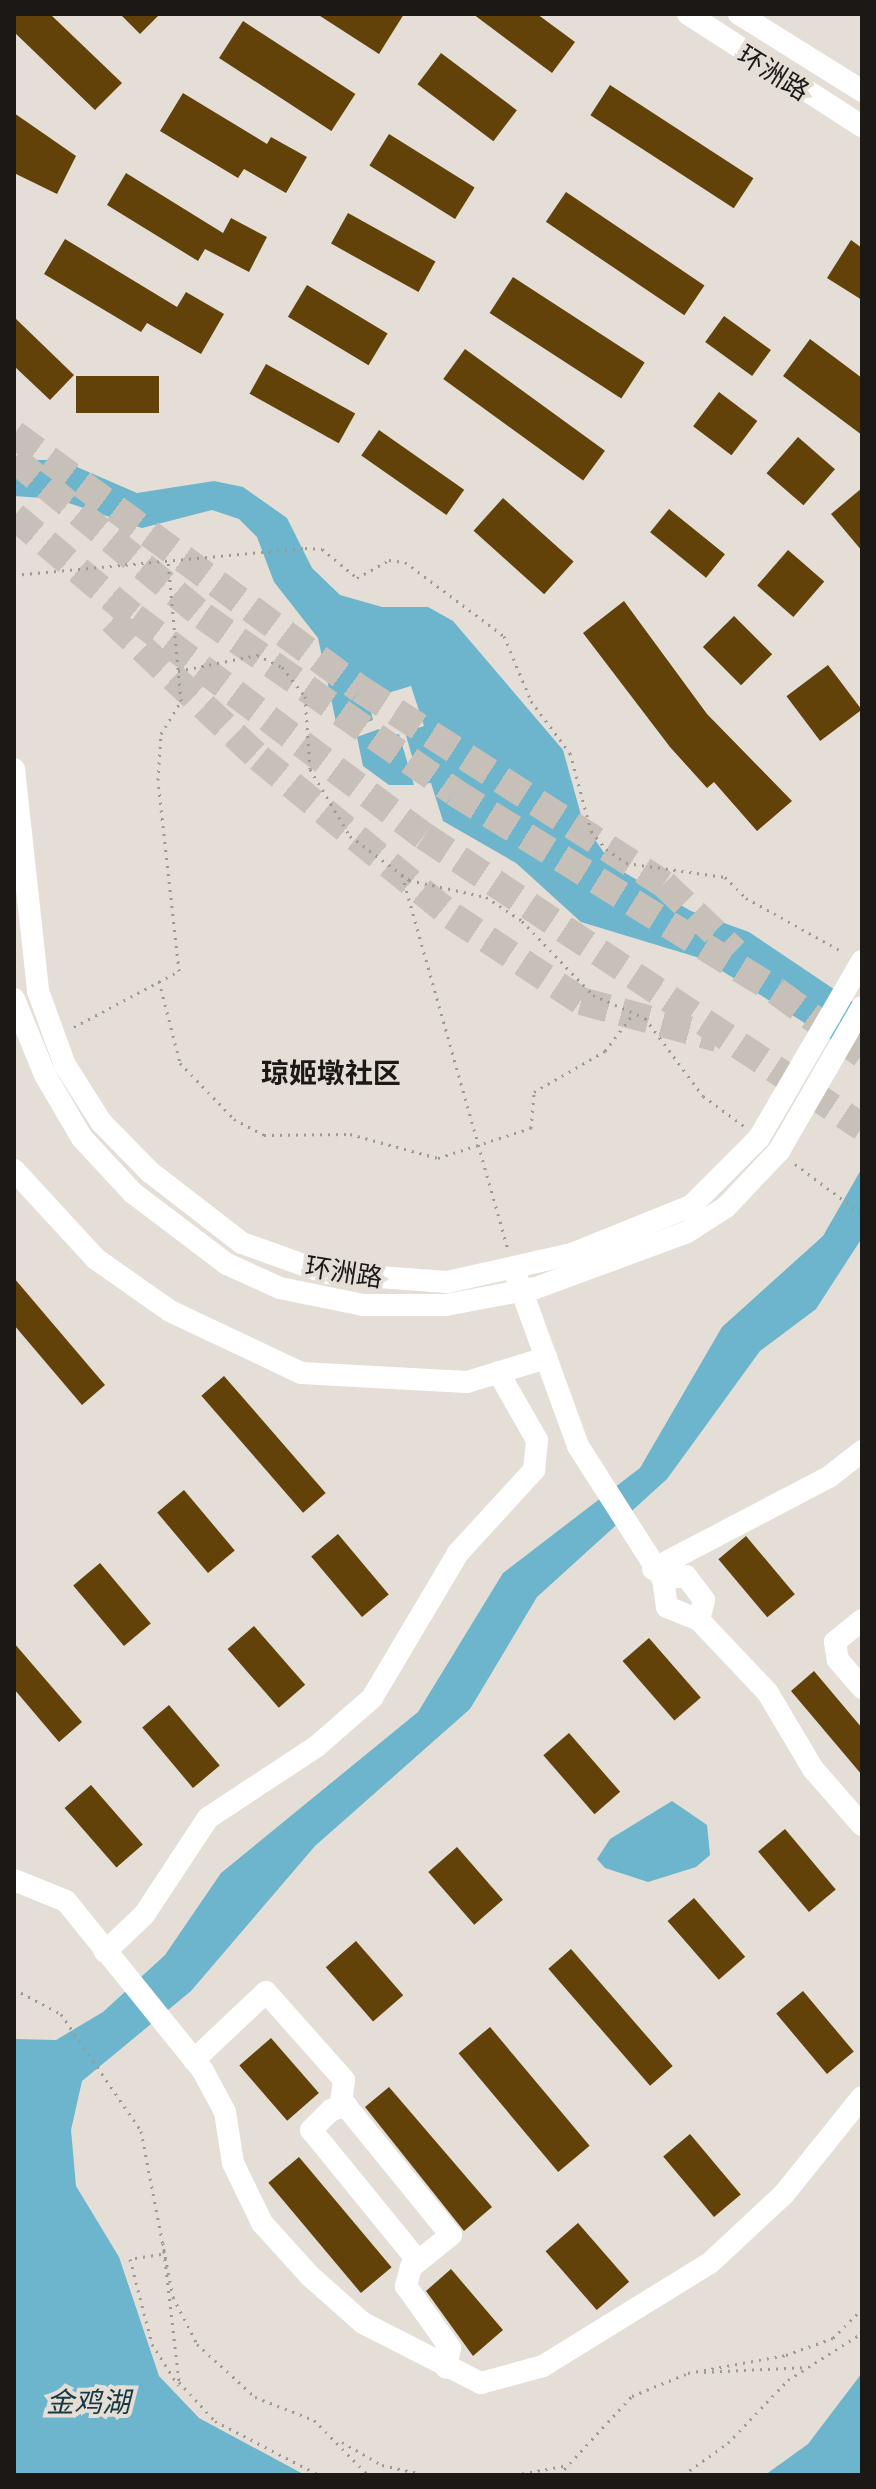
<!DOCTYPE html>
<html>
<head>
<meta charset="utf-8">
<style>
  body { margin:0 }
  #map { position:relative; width:876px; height:2489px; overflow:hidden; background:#e4ded6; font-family:Barlow,"Noto Sans SC",sans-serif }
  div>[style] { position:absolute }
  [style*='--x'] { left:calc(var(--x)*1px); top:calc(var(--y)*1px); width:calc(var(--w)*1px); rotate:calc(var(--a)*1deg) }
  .water>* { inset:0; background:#6cb5cd }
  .building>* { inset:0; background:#624209; transform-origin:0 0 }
  .major-tunnel>* { height:28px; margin-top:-14px; transform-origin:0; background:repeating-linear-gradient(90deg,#c6c0b9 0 28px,transparent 0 42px) }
  .path>* { height:3px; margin-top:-1.5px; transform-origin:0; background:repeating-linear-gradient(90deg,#9e9993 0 2px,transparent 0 8px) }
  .minor>* { height:22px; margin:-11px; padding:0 11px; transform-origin:11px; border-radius:11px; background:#fff }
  span { translate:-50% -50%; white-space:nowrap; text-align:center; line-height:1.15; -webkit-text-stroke:8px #e4ded6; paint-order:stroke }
  .street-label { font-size:26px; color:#1b1816 }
  .neighbourhood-label { font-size:28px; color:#1b1816; font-weight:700 }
  .water-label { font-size:28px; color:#153843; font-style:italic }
  .frame { position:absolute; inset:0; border:16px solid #1b1816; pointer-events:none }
</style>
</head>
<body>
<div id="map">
  <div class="water">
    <i style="clip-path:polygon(14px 460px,61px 460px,137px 493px,214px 481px,243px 487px,287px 518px,312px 568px,340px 595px,382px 607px,428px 607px,453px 621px,563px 750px,583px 822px,613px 866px,691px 911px,749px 932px,862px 1008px,862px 1059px,703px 959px,581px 922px,516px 863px,443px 821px,431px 783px,420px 784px,405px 732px,424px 726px,411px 686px,368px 699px,373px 720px,354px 727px,350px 716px,336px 722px,318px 638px,274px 582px,257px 537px,239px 519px,212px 510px,142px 528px,57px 499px,14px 496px)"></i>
    <i style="clip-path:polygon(379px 729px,382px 738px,399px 734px,414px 785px,389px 785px,363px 766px,357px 737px)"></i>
    <i style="clip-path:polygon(862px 1168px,862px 1238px,816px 1309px,760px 1351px,667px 1479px,537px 1597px,470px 1709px,315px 1846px,191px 1991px,82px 2081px,71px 2130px,76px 2186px,119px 2257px,159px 2376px,199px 2418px,305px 2475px,14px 2475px,14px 2039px,56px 2040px,103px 2012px,165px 1955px,221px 1873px,418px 1712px,503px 1573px,640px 1468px,722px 1327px,823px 1236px)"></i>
    <i style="clip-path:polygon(672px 1801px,707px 1825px,710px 1855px,696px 1867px,648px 1882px,605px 1868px,597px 1859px,610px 1839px)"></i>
    <i style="clip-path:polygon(862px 2373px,862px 2475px,765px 2475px,808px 2444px)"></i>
  </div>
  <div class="building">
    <i style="clip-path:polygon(14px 14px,50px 14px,122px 83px,95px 110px,14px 32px)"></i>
    <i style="clip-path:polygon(120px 14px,160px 14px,140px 34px)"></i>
    <i style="clip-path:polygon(317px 14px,404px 14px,379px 54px)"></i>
    <i style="clip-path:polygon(473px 14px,537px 14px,575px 42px,552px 73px)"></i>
    <i style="left:243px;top:21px;width:134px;height:44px;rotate:33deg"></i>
    <i style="left:441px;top:53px;width:95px;height:39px;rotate:37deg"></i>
    <i style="left:610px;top:85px;width:171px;height:36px;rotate:33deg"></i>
    <i style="clip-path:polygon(183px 93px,267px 144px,271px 137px,307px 157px,286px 193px,244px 169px,238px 178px,160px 131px)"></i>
    <i style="clip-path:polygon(14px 113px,76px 156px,57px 194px,14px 173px)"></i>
    <i style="left:389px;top:134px;width:101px;height:37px;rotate:32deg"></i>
    <i style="clip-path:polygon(126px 173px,223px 233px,231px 218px,267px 237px,249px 272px,205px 249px,198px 261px,107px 205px)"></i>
    <i style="left:566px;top:192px;width:167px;height:36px;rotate:34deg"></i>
    <i style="left:348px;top:213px;width:100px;height:35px;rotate:29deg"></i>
    <i style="clip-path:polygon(65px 239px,177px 307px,186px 292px,224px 314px,201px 354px,147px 323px,141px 332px,44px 274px)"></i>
    <i style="clip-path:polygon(851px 240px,862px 248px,862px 300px,827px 278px)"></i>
    <i style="left:513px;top:277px;width:157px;height:43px;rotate:33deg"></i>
    <i style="left:307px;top:285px;width:94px;height:37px;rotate:31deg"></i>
    <i style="left:724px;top:316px;width:58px;height:32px;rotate:36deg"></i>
    <i style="clip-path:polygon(14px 317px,74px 375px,50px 400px,14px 366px)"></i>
    <i style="clip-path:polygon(810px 339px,862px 378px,862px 435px,783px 376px)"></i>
    <i style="left:465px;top:349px;width:173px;height:37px;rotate:36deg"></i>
    <i style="left:266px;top:364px;width:102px;height:34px;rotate:29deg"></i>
    <i style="left:76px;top:376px;width:83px;height:37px"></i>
    <i style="left:719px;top:392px;width:48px;height:43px;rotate:37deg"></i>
    <i style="left:379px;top:430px;width:104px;height:31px;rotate:35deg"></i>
    <i style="left:798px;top:437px;width:49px;height:48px;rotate:41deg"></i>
    <i style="clip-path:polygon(862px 488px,862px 551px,831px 514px)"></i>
    <i style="left:503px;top:498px;width:95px;height:44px;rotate:42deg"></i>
    <i style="left:669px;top:509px;width:72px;height:30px;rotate:39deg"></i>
    <i style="left:788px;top:550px;width:48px;height:47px;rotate:41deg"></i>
    <i style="clip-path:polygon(624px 601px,707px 714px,792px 801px,757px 831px,714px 782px,707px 788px,670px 747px,583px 633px)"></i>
    <i style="left:734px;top:616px;width:54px;height:44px;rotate:45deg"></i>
    <i style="left:828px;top:665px;width:56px;height:52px;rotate:53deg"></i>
    <i style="clip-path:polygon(14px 1278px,105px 1385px,82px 1405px,14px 1325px)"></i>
    <i style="left:224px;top:1376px;width:155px;height:30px;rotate:49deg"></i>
    <i style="left:184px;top:1490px;width:79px;height:35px;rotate:50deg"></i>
    <i style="left:338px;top:1534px;width:79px;height:35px;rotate:50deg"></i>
    <i style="left:746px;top:1536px;width:76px;height:36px;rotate:50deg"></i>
    <i style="left:100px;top:1563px;width:79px;height:35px;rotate:50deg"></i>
    <i style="left:254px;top:1626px;width:78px;height:35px;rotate:49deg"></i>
    <i style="left:649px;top:1638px;width:79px;height:35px;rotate:49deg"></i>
    <i style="clip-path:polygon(14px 1643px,82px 1722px,59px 1742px,14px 1689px)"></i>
    <i style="clip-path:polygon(814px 1671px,862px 1728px,862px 1775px,791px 1691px)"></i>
    <i style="left:169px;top:1705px;width:79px;height:35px;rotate:50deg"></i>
    <i style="left:569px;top:1733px;width:78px;height:34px;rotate:49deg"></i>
    <i style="left:91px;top:1785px;width:79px;height:35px;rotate:49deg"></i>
    <i style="left:785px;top:1829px;width:79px;height:35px;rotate:50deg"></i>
    <i style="left:457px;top:1847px;width:70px;height:38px;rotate:49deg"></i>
    <i style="left:694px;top:1898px;width:78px;height:35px;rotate:49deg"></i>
    <i style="left:356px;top:1941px;width:72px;height:40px;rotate:49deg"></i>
    <i style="left:571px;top:1949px;width:155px;height:30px;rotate:49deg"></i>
    <i style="left:803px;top:1991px;width:79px;height:35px;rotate:50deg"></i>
    <i style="left:490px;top:2027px;width:155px;height:41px;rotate:50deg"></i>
    <i style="left:271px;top:2038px;width:73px;height:42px;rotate:49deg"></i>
    <i style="clip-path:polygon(389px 2087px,492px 2207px,464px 2231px,365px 2107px)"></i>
    <i style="left:690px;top:2134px;width:79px;height:35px;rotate:50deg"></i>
    <i style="left:299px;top:2157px;width:144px;height:40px;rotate:50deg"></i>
    <i style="left:578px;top:2223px;width:78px;height:43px;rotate:49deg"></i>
    <i style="clip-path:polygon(451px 2269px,503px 2330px,473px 2356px,426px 2291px)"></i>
  </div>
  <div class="major-tunnel">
    <i style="--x:14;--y:434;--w:430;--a:36.4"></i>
    <i style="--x:360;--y:689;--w:361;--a:32.7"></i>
    <i style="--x:664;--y:884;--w:98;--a:43.8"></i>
    <i style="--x:14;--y:459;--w:246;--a:39.7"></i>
    <i style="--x:203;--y:616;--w:307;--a:35"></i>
    <i style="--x:454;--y:792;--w:379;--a:31.7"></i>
    <i style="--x:776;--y:991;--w:107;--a:36.2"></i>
    <i style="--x:14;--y:516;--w:157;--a:40.1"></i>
    <i style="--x:134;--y:617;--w:363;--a:37.1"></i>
    <i style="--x:424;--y:836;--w:526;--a:33.6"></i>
    <i style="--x:112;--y:620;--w:202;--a:43.2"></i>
    <i style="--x:259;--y:758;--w:249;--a:39.3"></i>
    <i style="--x:452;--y:916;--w:154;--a:33.4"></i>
    <i style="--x:581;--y:1001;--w:141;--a:15.2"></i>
  </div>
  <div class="path">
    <i style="--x:14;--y:575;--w:292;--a:-5.3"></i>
    <i style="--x:305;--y:548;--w:17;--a:3"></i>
    <i style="--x:322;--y:549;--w:45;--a:39.6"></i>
    <i style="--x:357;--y:578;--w:37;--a:-29"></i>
    <i style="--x:389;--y:560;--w:16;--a:7"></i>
    <i style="--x:405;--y:562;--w:124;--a:36.8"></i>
    <i style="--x:504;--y:636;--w:70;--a:67.4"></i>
    <i style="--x:531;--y:701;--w:65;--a:53.1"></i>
    <i style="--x:570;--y:753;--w:81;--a:74.9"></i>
    <i style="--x:591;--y:831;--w:23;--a:50"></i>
    <i style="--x:606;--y:849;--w:24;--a:35"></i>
    <i style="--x:626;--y:863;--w:100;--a:8"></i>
    <i style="--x:725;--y:877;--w:30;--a:45"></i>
    <i style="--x:746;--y:898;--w:111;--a:29.1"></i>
    <i style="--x:178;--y:671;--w:81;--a:-11.4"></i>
    <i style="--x:257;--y:655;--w:28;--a:26"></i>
    <i style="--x:282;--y:667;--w:37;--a:52"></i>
    <i style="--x:305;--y:696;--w:73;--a:86.1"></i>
    <i style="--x:310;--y:769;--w:78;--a:59.2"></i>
    <i style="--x:350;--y:836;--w:74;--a:36.7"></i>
    <i style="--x:409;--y:880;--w:79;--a:12.4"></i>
    <i style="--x:486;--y:897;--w:43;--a:33.7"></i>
    <i style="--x:522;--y:921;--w:103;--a:46.2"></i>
    <i style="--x:593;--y:995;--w:57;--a:23.9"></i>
    <i style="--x:645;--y:1018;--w:97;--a:53.4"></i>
    <i style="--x:703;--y:1096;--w:51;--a:36.2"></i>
    <i style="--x:402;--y:875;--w:389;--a:74.2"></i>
    <i style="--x:159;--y:981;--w:85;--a:75.6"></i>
    <i style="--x:180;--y:1063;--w:78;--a:46"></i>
    <i style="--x:234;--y:1119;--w:34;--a:28"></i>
    <i style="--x:264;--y:1135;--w:86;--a:-0.7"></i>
    <i style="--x:350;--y:1134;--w:91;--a:15.3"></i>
    <i style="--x:438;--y:1158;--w:98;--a:-17.9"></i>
    <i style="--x:531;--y:1128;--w:36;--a:-85"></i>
    <i style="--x:534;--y:1092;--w:82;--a:-30"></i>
    <i style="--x:605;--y:1051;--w:48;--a:-52.7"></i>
    <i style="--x:74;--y:1027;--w:119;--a:-28.1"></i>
    <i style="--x:179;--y:971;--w:192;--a:-96.3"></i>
    <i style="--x:158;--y:780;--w:46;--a:-86.3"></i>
    <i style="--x:161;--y:734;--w:39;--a:-59"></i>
    <i style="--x:181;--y:701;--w:141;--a:-95.3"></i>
    <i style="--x:795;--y:1164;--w:84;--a:36.7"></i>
    <i style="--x:14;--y:1989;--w:53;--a:28"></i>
    <i style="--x:61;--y:2014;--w:142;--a:55.6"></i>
    <i style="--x:141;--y:2131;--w:169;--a:79.1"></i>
    <i style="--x:173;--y:2297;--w:53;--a:62.9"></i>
    <i style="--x:197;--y:2344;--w:79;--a:42.4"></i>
    <i style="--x:255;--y:2397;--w:63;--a:21.3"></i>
    <i style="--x:314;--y:2420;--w:77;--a:45.5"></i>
    <i style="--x:163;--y:2243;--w:140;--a:83.4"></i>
    <i style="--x:179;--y:2382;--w:53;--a:47.3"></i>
    <i style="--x:215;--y:2421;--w:117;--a:27.4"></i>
    <i style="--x:161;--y:2254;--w:31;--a:171"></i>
    <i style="--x:130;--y:2259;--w:88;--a:75.5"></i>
    <i style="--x:152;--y:2344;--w:49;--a:57.6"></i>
    <i style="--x:704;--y:2372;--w:104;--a:-2.8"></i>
    <i style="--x:342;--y:2442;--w:46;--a:29.9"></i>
    <i style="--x:382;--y:2465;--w:45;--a:12.8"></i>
    <i style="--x:514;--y:2475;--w:56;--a:-10.3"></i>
    <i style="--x:559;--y:2475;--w:108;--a:-47.3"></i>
    <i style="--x:632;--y:2396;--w:61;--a:-22.3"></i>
    <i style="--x:688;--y:2373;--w:100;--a:-10.4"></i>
    <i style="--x:786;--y:2355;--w:50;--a:-19.9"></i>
    <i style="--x:833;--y:2338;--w:41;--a:-45"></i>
    <i style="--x:683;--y:2475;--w:55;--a:-35.4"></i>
    <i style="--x:728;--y:2443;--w:87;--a:-46.4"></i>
    <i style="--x:788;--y:2380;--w:88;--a:-32.4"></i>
  </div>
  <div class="minor">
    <i style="--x:688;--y:14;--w:207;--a:32.8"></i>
    <i style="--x:739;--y:14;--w:145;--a:32"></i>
    <i style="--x:14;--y:769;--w:223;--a:83.8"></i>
    <i style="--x:38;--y:991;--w:79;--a:70"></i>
    <i style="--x:65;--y:1065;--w:67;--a:57.7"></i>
    <i style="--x:101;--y:1122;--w:70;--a:45.6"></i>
    <i style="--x:150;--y:1172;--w:116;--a:37.7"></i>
    <i style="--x:242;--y:1243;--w:89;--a:19.7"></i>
    <i style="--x:326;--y:1273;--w:121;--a:4.3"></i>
    <i style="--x:447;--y:1282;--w:128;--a:-12.6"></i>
    <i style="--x:572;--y:1254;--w:128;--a:-22"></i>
    <i style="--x:691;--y:1206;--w:96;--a:-45"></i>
    <i style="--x:759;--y:1138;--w:205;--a:-59.8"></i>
    <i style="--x:14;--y:999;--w:82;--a:67.8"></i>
    <i style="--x:45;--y:1075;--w:73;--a:59.6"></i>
    <i style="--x:82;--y:1138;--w:75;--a:47.2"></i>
    <i style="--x:133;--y:1193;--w:118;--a:37.1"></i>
    <i style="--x:227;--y:1264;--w:58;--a:24.4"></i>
    <i style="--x:280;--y:1288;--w:85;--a:11.6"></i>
    <i style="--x:363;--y:1305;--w:83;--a:0"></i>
    <i style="--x:446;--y:1305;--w:92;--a:-10.7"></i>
    <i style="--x:536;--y:1288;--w:161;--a:-20.3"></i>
    <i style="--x:687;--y:1232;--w:46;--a:-32.7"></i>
    <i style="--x:726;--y:1207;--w:77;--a:-46.6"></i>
    <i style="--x:779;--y:1151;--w:166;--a:-60"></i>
    <i style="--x:14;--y:1170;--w:121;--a:47.3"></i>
    <i style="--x:96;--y:1259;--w:90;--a:35.1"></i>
    <i style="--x:170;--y:1311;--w:145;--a:25.3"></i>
    <i style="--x:301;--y:1373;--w:166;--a:3.1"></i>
    <i style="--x:467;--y:1382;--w:83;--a:-16.9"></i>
    <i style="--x:517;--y:1278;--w:179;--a:70"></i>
    <i style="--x:578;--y:1446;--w:158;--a:57.4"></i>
    <i style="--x:663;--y:1579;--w:28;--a:82"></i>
    <i style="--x:667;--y:1607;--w:35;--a:22"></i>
    <i style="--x:699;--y:1620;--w:100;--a:46.6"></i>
    <i style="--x:768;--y:1693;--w:88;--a:59.4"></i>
    <i style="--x:813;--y:1769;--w:74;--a:48.8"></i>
    <i style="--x:653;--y:1569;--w:199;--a:-27.6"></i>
    <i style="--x:829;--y:1477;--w:42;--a:-38.2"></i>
    <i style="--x:663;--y:1579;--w:23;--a:-7"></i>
    <i style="--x:686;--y:1576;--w:30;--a:53"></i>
    <i style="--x:704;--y:1600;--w:21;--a:104"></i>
    <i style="--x:862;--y:1620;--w:35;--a:141"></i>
    <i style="--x:835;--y:1642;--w:18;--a:81"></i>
    <i style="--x:838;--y:1660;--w:37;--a:49"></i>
    <i style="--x:14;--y:1880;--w:56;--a:22"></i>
    <i style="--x:66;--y:1901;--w:218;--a:51.1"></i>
    <i style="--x:203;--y:2071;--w:47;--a:61.8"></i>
    <i style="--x:225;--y:2112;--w:52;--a:81.1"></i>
    <i style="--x:233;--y:2163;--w:67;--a:64.2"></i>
    <i style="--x:262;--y:2223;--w:72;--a:47.8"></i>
    <i style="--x:310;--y:2276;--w:71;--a:41.6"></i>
    <i style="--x:363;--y:2323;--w:132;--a:27"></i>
    <i style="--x:481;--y:2383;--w:64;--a:-15.3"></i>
    <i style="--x:543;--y:2366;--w:196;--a:-31.7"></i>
    <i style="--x:710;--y:2263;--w:101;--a:-43"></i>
    <i style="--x:784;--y:2194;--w:124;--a:-51.2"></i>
    <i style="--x:105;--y:1952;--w:54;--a:-43.5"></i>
    <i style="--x:144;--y:1915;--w:116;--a:-56.6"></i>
    <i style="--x:208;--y:1818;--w:131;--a:-33.4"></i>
    <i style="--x:317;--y:1746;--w:73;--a:-41.1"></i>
    <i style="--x:372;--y:1698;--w:169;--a:-59.3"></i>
    <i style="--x:458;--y:1553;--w:113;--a:-47.5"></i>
    <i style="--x:534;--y:1470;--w:30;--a:-84"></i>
    <i style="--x:537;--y:1440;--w:78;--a:-119.8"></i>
    <i style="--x:194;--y:2060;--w:99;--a:-43.4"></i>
    <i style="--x:266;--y:1992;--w:118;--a:48.4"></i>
    <i style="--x:344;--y:2080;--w:27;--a:98"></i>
    <i style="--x:418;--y:2261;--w:169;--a:-129.2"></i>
    <i style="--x:311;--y:2130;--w:28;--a:-45"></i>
    <i style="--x:331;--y:2110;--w:16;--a:-15"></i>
    <i style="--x:346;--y:2106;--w:166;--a:50.9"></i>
    <i style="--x:451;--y:2235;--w:51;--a:141.3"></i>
    <i style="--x:411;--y:2267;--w:20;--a:105"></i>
    <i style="--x:406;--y:2286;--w:76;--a:54.6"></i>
    <i style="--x:450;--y:2348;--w:20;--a:101"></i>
  </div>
  <div class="street-label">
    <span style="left:774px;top:72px;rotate:32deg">环洲路</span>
    <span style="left:344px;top:1271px;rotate:9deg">环洲路</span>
  </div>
  <div class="neighbourhood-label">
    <span style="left:331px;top:1072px">琼姬墩社区</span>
  </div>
  <div class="water-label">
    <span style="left:88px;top:2401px">金鸡湖</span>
  </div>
  <div class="frame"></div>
</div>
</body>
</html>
